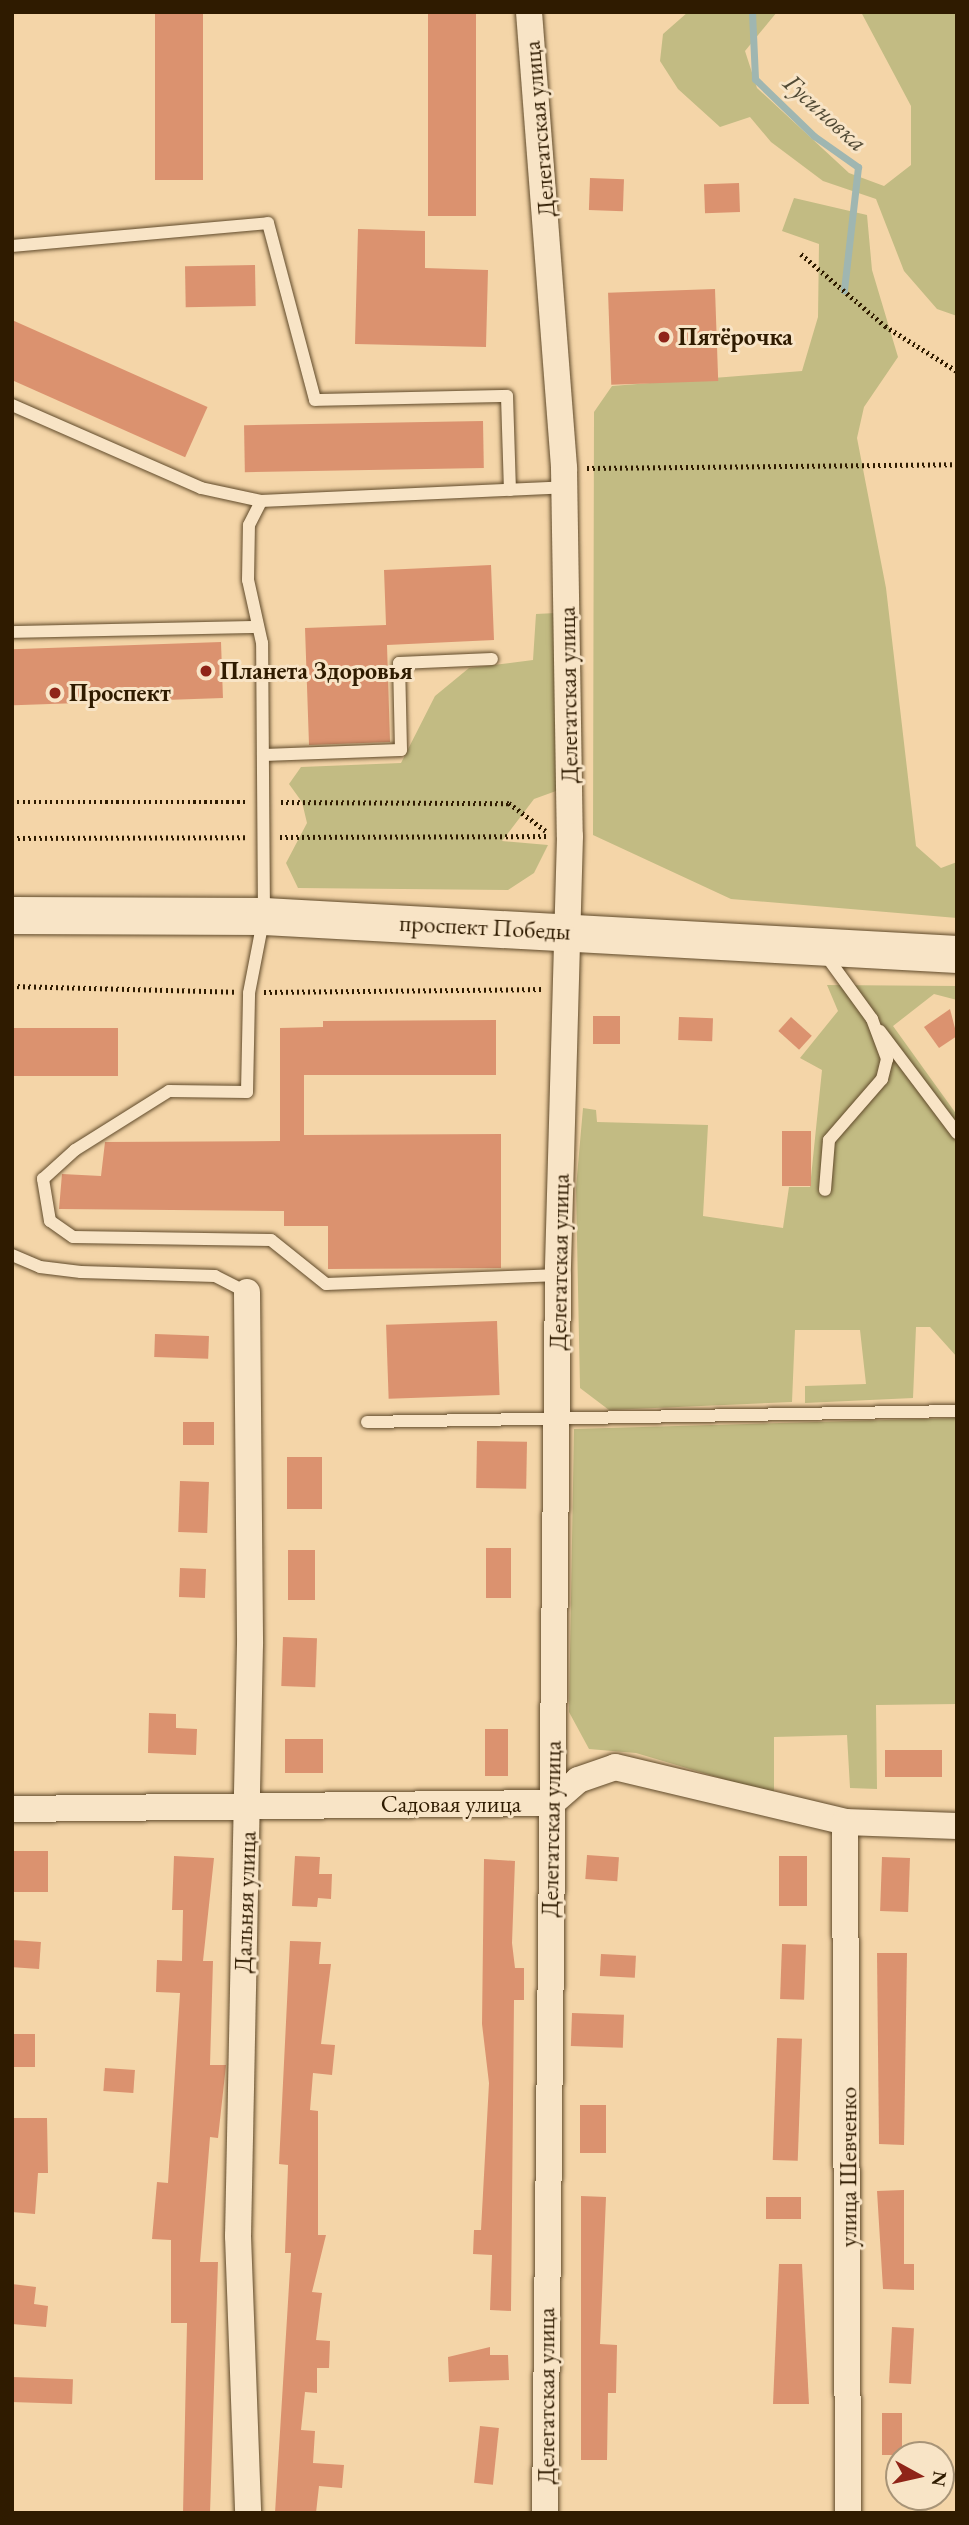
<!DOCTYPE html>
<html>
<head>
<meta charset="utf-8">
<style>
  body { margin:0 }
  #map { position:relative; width:969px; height:2525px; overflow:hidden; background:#f4d5a8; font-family:"EB Garamond",serif }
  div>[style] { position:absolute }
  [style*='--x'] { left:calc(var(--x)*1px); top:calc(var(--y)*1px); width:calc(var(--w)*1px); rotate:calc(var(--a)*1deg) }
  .green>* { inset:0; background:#c2bb83 }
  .stream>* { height:7px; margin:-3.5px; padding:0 3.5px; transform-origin:3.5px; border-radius:3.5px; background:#9fb6b1 }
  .building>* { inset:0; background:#db926f; transform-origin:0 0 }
  .path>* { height:4.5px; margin-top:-2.25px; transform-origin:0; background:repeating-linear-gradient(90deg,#2f1b00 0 2px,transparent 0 5.5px) }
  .roads { filter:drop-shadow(0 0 2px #604a2a) drop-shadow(0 0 2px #604a2a) }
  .lane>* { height:12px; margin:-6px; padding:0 6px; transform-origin:6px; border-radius:6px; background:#f8e4c6 }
  .street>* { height:26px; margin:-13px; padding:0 13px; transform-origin:13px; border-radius:13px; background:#f8e4c6 }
  .secondary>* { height:37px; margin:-18.5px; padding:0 18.5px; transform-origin:18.5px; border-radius:18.5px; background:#f8e4c6 }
  .dots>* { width:19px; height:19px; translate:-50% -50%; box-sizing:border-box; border:4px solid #f8e4c6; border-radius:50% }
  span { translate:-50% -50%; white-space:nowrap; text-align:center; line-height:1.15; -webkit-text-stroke:6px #f8e4c6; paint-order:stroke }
  .street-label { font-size:24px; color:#2f1b00 }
  .poi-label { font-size:24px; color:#2f1b00; font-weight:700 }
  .left { translate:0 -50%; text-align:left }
  .water-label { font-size:26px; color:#514a35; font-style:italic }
  .frame { position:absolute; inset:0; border:14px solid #2f1b00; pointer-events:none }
  .north { position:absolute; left:885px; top:2441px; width:70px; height:70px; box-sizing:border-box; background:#f8e4c6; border:2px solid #a89477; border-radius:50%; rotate:98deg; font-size:19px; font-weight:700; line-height:28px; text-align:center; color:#2f1b00 }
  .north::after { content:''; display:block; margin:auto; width:24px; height:32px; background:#8f2418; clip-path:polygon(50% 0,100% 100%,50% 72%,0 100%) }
</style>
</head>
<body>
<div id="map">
  <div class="green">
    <i style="clip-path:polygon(688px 12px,777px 12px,745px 51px,757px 88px,849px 173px,884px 186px,911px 165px,911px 106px,861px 12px,957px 12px,957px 316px,937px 309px,904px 271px,876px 199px,823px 181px,771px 142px,750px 117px,720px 127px,678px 89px,660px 61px,663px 34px)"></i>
    <i style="clip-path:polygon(794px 198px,867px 215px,872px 270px,898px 357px,864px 407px,857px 438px,886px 588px,916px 846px,941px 868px,957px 862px,957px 918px,731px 899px,593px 835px,594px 412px,612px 386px,802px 371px,818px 317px,819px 244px,782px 231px)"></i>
    <i style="clip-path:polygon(556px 613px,556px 791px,534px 799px,502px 841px,548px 845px,534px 873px,508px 890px,298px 888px,286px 863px,307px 823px,302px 802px,289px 784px,301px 767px,401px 763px,435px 696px,469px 668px,533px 660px,536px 614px)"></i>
    <i style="clip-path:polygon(827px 985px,957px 986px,957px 1000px,934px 994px,893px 1026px,957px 1115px,957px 1357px,930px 1327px,916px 1327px,913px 1398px,805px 1403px,805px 1386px,866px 1384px,860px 1330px,795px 1330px,792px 1402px,609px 1410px,580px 1388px,576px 1188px,583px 1108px,596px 1110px,597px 1122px,708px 1125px,703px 1216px,783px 1228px,789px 1187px,810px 1187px,822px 1070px,800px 1058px,838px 1011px)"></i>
    <i style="clip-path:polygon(957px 1418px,957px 1704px,876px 1705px,877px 1789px,850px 1788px,847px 1735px,774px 1737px,774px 1794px,636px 1753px,589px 1749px,569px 1712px,574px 1429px)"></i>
  </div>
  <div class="stream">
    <i style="--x:752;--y:12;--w:67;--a:87.4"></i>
    <i style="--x:755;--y:79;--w:82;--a:44"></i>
    <i style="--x:814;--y:136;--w:54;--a:35.2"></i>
    <i style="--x:858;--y:167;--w:124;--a:96.5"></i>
  </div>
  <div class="building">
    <i style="left:155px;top:12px;width:48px;height:168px"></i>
    <i style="left:428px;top:12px;width:48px;height:204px"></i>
    <i style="left:590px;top:178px;width:34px;height:32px;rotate:2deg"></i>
    <i style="left:739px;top:183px;width:29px;height:35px;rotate:88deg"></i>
    <i style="clip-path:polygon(358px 229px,425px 231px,425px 268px,488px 270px,486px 347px,355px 344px)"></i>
    <i style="left:255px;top:265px;width:41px;height:70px;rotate:89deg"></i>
    <i style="left:715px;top:289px;width:92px;height:107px;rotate:88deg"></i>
    <i style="left:12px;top:320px;width:214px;height:55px;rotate:24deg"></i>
    <i style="left:483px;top:421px;width:47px;height:239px;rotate:89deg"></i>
    <i style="clip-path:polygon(491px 565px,494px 640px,387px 645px,390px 742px,309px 745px,305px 628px,386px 625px,384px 570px)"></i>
    <i style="left:221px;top:642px;width:56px;height:209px;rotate:88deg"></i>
    <i style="clip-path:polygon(950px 1009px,957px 1036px,939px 1048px,924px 1027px)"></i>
    <i style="left:593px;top:1016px;width:27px;height:28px"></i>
    <i style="left:679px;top:1017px;width:34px;height:23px;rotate:2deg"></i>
    <i style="left:791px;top:1017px;width:28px;height:19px;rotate:42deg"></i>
    <i style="clip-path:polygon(496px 1020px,496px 1075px,304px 1075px,304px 1135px,501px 1134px,501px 1268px,328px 1269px,328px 1226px,284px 1226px,284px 1211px,59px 1209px,62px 1174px,101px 1176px,105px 1142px,280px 1141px,280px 1028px,323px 1027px,323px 1021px)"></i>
    <i style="left:118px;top:1028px;width:48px;height:106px;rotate:90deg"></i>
    <i style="left:782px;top:1131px;width:29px;height:55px"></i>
    <i style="left:497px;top:1321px;width:74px;height:111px;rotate:88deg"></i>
    <i style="left:155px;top:1334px;width:54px;height:23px;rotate:2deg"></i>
    <i style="left:183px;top:1422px;width:31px;height:23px"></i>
    <i style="left:477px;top:1441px;width:50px;height:47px;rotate:1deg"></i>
    <i style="left:287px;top:1457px;width:35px;height:52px"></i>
    <i style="left:180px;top:1481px;width:29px;height:51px;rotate:2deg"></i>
    <i style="left:486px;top:1548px;width:25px;height:50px"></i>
    <i style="left:288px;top:1550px;width:27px;height:50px"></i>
    <i style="left:180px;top:1568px;width:26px;height:29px;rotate:2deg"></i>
    <i style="left:283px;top:1637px;width:34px;height:49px;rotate:2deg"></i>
    <i style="clip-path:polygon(149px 1713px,176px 1714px,176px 1728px,197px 1729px,196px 1755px,148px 1753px)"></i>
    <i style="left:485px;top:1729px;width:23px;height:47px"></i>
    <i style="left:285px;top:1739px;width:38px;height:34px"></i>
    <i style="left:942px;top:1750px;width:27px;height:57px;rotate:90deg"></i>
    <i style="left:12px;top:1851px;width:36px;height:41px"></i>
    <i style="left:587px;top:1855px;width:32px;height:24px;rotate:4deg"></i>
    <i style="clip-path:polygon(174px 1856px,214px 1858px,203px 1961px,213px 1961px,210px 2065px,226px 2065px,218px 2138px,210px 2137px,200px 2262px,218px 2262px,210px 2513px,183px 2513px,187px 2323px,171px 2323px,171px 2240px,152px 2239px,157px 2182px,168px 2183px,180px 1993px,156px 1992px,157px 1960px,182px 1961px,183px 1910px,172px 1910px)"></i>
    <i style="clip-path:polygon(295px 1856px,320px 1857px,319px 1874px,332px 1874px,331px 1899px,318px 1898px,317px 1907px,292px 1906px)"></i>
    <i style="left:779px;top:1856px;width:28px;height:50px"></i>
    <i style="left:882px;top:1857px;width:28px;height:54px;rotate:2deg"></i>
    <i style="clip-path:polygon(484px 1859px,515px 1861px,512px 1943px,515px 1968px,524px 1968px,524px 2000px,514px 2000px,511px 2311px,490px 2310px,492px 2255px,473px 2254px,474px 2230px,481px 2230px,489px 2083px,482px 2024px)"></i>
    <i style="left:12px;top:1940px;width:29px;height:27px;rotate:4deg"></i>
    <i style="clip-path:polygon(290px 1941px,321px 1942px,319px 1964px,331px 1964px,321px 2044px,335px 2045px,332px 2075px,313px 2073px,310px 2110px,318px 2111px,318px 2235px,326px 2235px,312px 2292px,322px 2293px,316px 2340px,330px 2341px,329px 2368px,317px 2368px,317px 2393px,305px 2392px,301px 2430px,315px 2431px,313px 2463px,344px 2465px,342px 2488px,319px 2486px,316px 2513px,275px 2513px,291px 2253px,285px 2253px,288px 2165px,279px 2164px)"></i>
    <i style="left:782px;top:1944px;width:24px;height:55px;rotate:2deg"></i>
    <i style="clip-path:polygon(877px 1953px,907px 1953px,904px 2145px,879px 2144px)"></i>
    <i style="left:601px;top:1954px;width:35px;height:22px;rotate:3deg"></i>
    <i style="left:572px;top:2013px;width:52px;height:33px;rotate:2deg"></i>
    <i style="left:12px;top:2034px;width:23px;height:33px"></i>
    <i style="left:777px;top:2038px;width:25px;height:122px;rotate:2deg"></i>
    <i style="left:105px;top:2068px;width:30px;height:23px;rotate:4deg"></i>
    <i style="left:580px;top:2105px;width:26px;height:48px"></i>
    <i style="clip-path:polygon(12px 2118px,47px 2118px,48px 2173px,38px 2173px,35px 2214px,12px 2212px)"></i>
    <i style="clip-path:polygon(904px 2190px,904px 2264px,914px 2264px,914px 2290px,883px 2289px,877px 2191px)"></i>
    <i style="clip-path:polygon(581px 2196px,606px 2197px,600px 2344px,617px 2345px,616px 2393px,608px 2393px,607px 2460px,581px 2460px)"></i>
    <i style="left:766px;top:2197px;width:35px;height:22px"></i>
    <i style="clip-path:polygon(779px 2264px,802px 2264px,809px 2404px,773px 2404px)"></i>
    <i style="clip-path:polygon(12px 2284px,36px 2287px,34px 2304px,48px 2306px,46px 2327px,12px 2324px)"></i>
    <i style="left:892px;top:2327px;width:22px;height:56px;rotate:3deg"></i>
    <i style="clip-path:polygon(490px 2347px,490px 2355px,508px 2355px,509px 2380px,449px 2382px,448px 2357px)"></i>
    <i style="left:12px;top:2377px;width:61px;height:25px;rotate:2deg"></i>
    <i style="left:882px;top:2413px;width:20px;height:42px"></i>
    <i style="left:480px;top:2426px;width:19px;height:57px;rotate:6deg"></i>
  </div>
  <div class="path">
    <i style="--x:801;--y:254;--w:111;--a:40.6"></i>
    <i style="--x:885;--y:326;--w:85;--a:32"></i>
    <i style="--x:587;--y:468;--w:370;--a:-0.6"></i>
    <i style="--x:12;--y:802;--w:236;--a:0"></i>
    <i style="--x:281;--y:802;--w:228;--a:0.3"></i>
    <i style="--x:509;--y:803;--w:46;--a:37.1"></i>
    <i style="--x:280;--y:837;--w:268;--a:-0.2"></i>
    <i style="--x:12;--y:838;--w:235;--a:-0.2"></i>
    <i style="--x:12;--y:986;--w:223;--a:1.5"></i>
    <i style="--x:264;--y:992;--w:278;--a:-0.6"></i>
  </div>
  <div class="roads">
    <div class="lane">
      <i style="--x:12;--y:246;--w:257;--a:-5.1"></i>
      <i style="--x:268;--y:223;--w:183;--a:75.1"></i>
      <i style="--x:315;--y:400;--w:192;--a:-1.2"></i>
      <i style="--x:507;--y:396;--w:94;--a:88.2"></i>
      <i style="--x:12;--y:405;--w:206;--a:23.7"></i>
      <i style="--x:201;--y:488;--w:61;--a:12.2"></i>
      <i style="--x:12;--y:632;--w:246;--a:-1.2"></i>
      <i style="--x:263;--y:755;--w:138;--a:-2.1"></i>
      <i style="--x:401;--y:750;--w:87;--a:-91.3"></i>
      <i style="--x:399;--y:663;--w:93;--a:-2.5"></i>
      <i style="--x:824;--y:953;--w:82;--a:54"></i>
      <i style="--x:872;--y:1019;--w:43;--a:69.4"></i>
      <i style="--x:887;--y:1059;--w:21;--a:104"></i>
      <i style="--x:882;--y:1079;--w:81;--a:131"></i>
      <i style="--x:829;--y:1140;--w:50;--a:94.6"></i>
      <i style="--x:880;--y:1031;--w:128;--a:53"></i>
      <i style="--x:12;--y:1255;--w:30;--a:23"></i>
      <i style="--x:40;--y:1267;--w:41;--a:7"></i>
      <i style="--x:81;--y:1272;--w:134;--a:1.7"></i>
      <i style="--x:215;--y:1276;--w:36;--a:27"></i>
      <i style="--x:558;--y:1275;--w:232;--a:177.8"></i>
      <i style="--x:326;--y:1284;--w:70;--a:-141.3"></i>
      <i style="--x:271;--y:1240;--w:198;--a:-179.1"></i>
      <i style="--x:73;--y:1237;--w:28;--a:-145"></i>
      <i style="--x:50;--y:1221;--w:43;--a:-99.5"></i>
      <i style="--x:43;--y:1179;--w:43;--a:-42.2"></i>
      <i style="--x:75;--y:1150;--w:111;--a:-32.1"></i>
      <i style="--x:169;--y:1091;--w:78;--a:0.7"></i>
      <i style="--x:247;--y:1092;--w:99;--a:-88.8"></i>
      <i style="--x:249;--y:993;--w:78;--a:-79"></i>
      <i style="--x:264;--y:916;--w:273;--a:-90.4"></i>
      <i style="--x:262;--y:643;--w:65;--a:-102.5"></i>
      <i style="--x:248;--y:580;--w:55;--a:-89"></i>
      <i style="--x:249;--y:525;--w:27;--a:-63"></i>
      <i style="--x:261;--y:501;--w:304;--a:-2.6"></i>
      <i style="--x:367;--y:1422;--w:590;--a:-1.07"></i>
    </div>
    <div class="street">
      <i style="--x:529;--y:12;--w:457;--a:85.6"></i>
      <i style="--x:564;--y:468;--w:368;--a:89.1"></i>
      <i style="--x:570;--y:836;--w:439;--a:91.6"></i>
      <i style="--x:558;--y:1275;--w:1238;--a:90.6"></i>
      <i style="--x:247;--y:1292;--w:352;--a:89.5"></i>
      <i style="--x:250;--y:1644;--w:592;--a:91.16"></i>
      <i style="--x:238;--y:2236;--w:277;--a:87.9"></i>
      <i style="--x:12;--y:1809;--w:540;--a:-0.64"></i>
      <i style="--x:552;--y:1803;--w:35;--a:-41"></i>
      <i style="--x:578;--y:1780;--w:39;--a:-19"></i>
      <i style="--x:615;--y:1767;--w:236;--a:13.4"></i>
      <i style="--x:845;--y:1822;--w:112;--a:2"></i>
      <i style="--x:845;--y:1822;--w:691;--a:89.75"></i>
    </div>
    <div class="secondary">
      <i style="--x:12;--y:915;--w:252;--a:0.2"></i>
      <i style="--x:264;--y:916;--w:694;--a:3.14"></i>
    </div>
  </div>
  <div class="dots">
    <i style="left:664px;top:337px;background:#8f2418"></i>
    <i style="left:206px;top:671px;background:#8f2418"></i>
    <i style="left:55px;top:693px;background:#8f2418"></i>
  </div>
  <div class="street-label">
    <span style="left:539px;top:129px;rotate:-95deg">Делегатская улица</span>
    <span style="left:568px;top:695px;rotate:-91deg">Делегатская улица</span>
    <span style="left:485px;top:927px;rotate:3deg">проспект Победы</span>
    <span style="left:559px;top:1262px;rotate:-89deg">Делегатская улица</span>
    <span style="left:451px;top:1804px">Садовая улица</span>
    <span style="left:551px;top:1829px;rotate:-89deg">Делегатская улица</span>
    <span style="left:245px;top:1902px;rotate:-88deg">Дальняя улица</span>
    <span style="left:848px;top:2167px;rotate:-90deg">улица Шевченко</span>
    <span style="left:546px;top:2396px;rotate:-90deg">Делегатская улица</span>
  </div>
  <div class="poi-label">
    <span class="left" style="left:678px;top:337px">Пятёрочка</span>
    <span class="left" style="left:220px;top:671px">Планета Здоровья</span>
    <span class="left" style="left:69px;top:693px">Проспект</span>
  </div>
  <div class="water-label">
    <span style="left:825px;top:113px;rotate:42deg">Гусиновка</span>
  </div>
  <div class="frame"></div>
  <div class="north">N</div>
</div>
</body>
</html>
